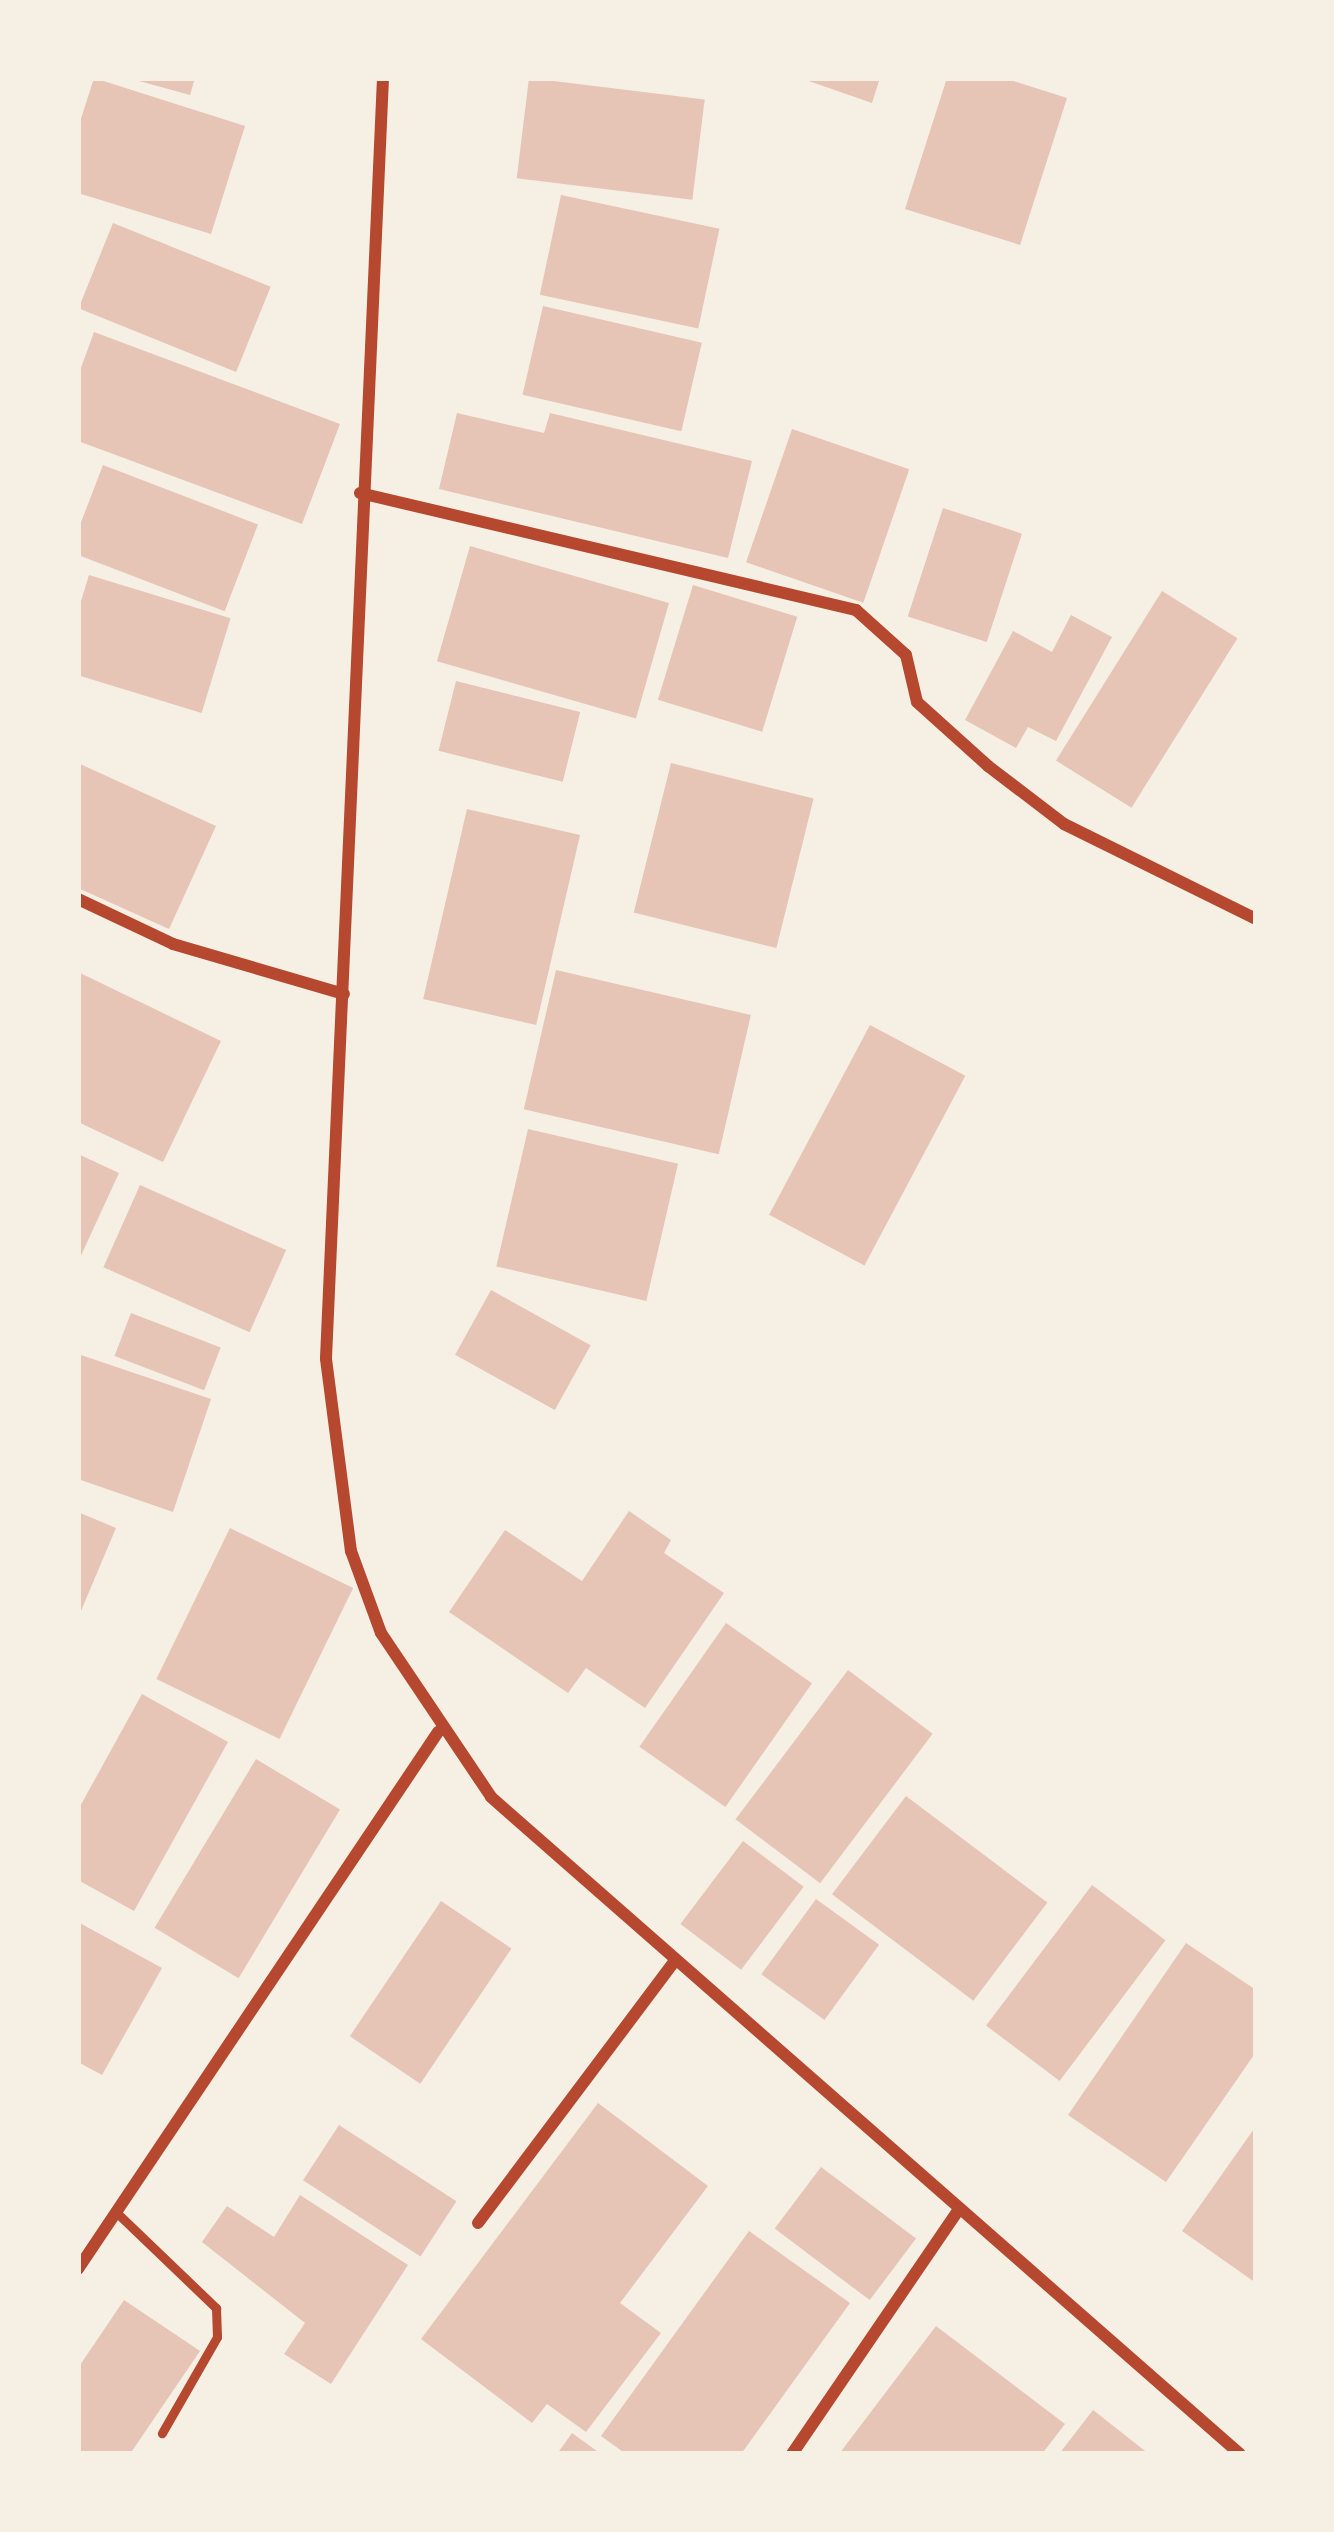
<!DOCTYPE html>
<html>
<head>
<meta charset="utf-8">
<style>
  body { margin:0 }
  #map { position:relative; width:1334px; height:2532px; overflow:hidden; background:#f6efe4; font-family:Jost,sans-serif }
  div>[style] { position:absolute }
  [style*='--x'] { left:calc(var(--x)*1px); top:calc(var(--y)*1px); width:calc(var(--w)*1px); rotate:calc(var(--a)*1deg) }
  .building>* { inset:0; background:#e6c5b7; transform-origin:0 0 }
  .service>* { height:9px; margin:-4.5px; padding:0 4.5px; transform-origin:4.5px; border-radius:4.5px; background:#b5482f }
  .minor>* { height:12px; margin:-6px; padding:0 6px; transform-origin:6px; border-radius:6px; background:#b5482f }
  span { translate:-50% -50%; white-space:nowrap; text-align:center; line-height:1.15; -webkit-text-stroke:10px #f6efe4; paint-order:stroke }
  .frame { position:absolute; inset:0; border:81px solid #f6efe4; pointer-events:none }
</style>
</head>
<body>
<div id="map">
  <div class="building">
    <i style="clip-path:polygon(94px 78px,245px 126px,211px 234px,78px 193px,78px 128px)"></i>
    <i style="clip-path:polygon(128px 78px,195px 78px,190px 95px)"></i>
    <i style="left:529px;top:78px;width:177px;height:101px;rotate:7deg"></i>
    <i style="clip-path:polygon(800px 78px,880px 78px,872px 103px)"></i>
    <i style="clip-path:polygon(947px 78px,1004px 78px,1067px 98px,1020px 245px,905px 209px)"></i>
    <i style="left:561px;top:195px;width:162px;height:102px;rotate:12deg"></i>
    <i style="left:113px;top:223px;width:170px;height:92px;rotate:22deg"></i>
    <i style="left:543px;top:306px;width:163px;height:91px;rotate:13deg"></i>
    <i style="clip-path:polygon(94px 332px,340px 424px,302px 524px,78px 441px,78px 376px)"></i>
    <i style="clip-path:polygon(457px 413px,544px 433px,550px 413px,752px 461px,728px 558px,439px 489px)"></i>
    <i style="left:792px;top:429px;width:124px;height:141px;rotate:19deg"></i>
    <i style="left:103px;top:465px;width:166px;height:93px;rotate:21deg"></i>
    <i style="left:943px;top:508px;width:83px;height:114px;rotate:18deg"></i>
    <i style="left:470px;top:546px;width:207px;height:120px;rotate:16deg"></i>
    <i style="left:89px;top:575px;width:148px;height:99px;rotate:17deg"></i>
    <i style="left:693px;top:585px;width:109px;height:120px;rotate:17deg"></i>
    <i style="left:1162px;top:591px;width:89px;height:200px;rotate:32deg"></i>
    <i style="clip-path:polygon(1071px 615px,1112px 637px,1056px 741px,1028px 727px,1016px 748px,965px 720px,1013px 631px,1052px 652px)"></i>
    <i style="left:456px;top:681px;width:128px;height:72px;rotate:14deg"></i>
    <i style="clip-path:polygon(78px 763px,216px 826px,169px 929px,78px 888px)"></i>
    <i style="left:671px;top:763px;width:147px;height:154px;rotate:14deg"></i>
    <i style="left:467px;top:809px;width:116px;height:195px;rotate:13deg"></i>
    <i style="left:556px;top:970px;width:200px;height:143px;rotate:13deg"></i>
    <i style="clip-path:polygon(78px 972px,221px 1041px,163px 1162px,78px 1122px)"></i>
    <i style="left:870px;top:1025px;width:108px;height:215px;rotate:28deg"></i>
    <i style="left:528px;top:1129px;width:154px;height:141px;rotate:13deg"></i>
    <i style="clip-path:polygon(78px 1154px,119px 1173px,78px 1262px)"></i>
    <i style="left:140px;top:1185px;width:160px;height:90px;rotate:24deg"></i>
    <i style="left:491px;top:1290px;width:114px;height:74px;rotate:29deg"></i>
    <i style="left:131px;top:1313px;width:96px;height:46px;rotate:21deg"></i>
    <i style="clip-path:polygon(78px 1354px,211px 1399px,173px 1512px,78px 1479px)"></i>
    <i style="clip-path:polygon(629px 1511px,671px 1540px,664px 1553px,724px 1593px,645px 1708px,586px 1668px,568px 1693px,449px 1612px,505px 1530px,582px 1581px)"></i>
    <i style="clip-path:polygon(78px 1512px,116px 1528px,78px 1618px)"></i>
    <i style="left:230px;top:1528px;width:137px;height:168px;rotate:26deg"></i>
    <i style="left:726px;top:1623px;width:105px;height:151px;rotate:35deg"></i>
    <i style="left:848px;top:1670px;width:106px;height:187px;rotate:37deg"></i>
    <i style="clip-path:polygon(142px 1694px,228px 1742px,134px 1911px,78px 1880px,78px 1810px)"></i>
    <i style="left:256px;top:1759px;width:98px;height:197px;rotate:31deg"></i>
    <i style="left:906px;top:1796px;width:177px;height:123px;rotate:37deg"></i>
    <i style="left:743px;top:1841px;width:76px;height:104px;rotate:37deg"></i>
    <i style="left:1092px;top:1885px;width:92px;height:176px;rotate:37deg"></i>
    <i style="left:816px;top:1899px;width:78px;height:93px;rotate:36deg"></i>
    <i style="left:441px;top:1901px;width:85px;height:163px;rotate:34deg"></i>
    <i style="clip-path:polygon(78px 1922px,162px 1968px,102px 2075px,78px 2062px)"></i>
    <i style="clip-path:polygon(1186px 1943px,1256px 1990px,1256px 2052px,1166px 2182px,1068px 2115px)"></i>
    <i style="clip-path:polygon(598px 2103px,708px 2186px,620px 2303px,661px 2333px,586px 2432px,547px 2404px,532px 2423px,421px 2339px)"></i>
    <i style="left:339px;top:2125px;width:140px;height:66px;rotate:33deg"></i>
    <i style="clip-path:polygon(1256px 2126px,1256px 2283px,1182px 2231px)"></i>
    <i style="left:821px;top:2167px;width:119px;height:77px;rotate:37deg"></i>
    <i style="clip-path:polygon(300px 2195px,408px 2265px,331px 2384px,284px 2354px,305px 2323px,202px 2242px,227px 2206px,274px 2237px)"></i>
    <i style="clip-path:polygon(749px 2231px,850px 2303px,741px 2454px,626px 2454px,601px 2436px)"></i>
    <i style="clip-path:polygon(124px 2300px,200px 2351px,130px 2454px,78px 2454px,78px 2368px)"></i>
    <i style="clip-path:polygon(936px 2326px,1065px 2424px,1042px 2454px,839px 2454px)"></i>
    <i style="clip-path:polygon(1093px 2410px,1149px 2454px,1059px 2454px)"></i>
    <i style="clip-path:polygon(572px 2433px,601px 2454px,557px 2454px)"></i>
  </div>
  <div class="service">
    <i style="--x:116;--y:2212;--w:139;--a:43.8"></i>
    <i style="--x:216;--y:2308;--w:29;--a:88"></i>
    <i style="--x:217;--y:2337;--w:111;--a:119.8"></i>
  </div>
  <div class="minor">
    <i style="--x:383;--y:78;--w:1282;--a:92.55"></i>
    <i style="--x:326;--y:1359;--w:194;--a:82.6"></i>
    <i style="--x:351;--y:1551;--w:87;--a:69.9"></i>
    <i style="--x:381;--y:1633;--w:197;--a:56.1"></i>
    <i style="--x:491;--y:1797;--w:996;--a:41.26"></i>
    <i style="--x:360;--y:493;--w:510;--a:13.27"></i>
    <i style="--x:856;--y:610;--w:67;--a:42"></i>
    <i style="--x:906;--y:655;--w:48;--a:76.8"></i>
    <i style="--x:917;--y:702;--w:96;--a:42"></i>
    <i style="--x:988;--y:766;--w:96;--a:37.3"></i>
    <i style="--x:1064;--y:824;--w:214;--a:26.3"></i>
    <i style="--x:78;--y:899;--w:105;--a:25.3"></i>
    <i style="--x:173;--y:944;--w:178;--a:16.3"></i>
    <i style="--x:478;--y:2223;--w:328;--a:-53.1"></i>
    <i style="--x:78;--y:2269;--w:647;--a:-56.16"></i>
    <i style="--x:792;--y:2454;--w:297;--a:-55.7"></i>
  </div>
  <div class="frame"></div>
</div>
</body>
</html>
